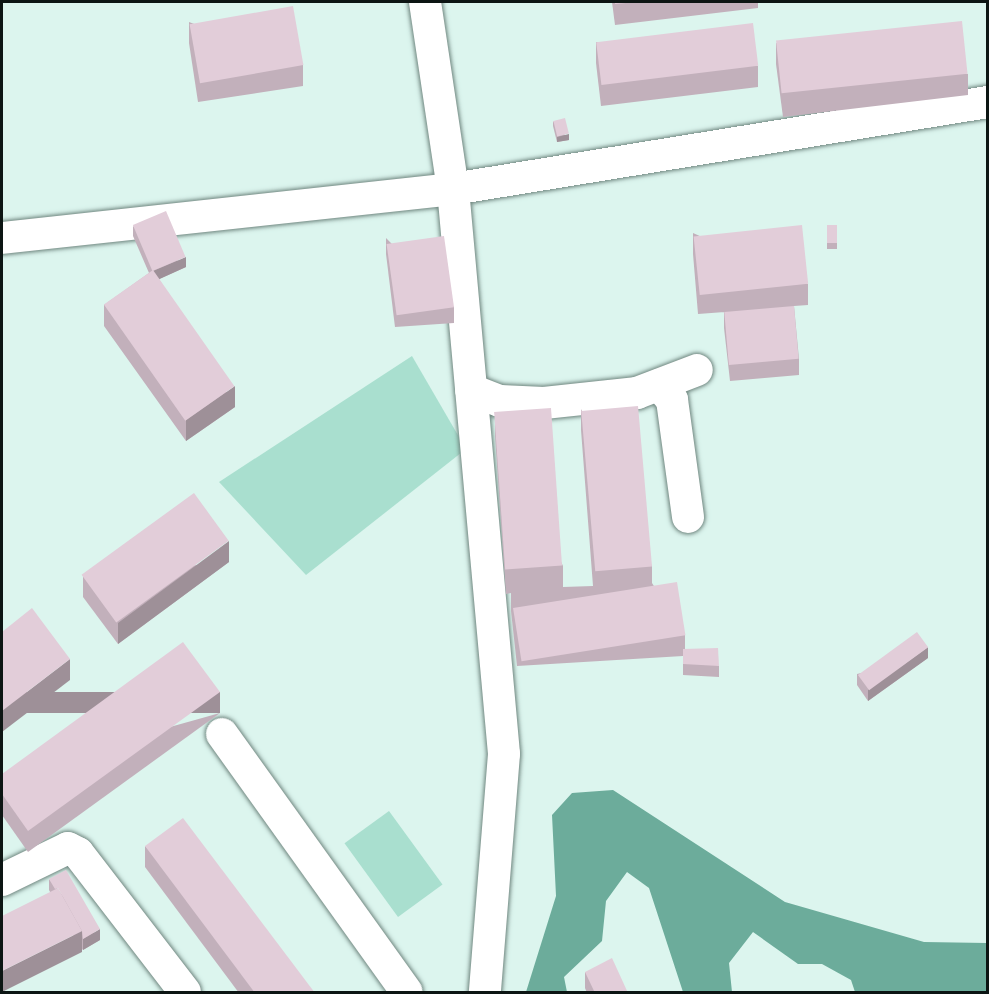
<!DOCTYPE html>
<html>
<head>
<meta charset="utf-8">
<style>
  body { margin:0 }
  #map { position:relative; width:989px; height:994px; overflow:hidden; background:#dcf5ee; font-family:"Zilla Slab",serif }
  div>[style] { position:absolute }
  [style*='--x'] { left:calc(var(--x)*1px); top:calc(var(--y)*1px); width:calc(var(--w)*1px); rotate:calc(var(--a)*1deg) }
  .green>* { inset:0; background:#a9dfcf; transform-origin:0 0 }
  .water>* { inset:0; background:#6cac9b }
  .roads { filter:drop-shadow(0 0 2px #708780) drop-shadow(0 0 2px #708780) }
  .minor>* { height:32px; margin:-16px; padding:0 16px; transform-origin:16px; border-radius:16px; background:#fff }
  .wall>* { inset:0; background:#c2b0bb; transform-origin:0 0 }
  .shaded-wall>* { inset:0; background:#9e9098; transform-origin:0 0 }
  .building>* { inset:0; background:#e2cdd9; transform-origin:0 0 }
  span { translate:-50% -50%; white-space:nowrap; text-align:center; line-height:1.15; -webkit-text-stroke:4.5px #f5fffb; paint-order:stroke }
  .frame { position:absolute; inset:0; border:3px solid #0c1513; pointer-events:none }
</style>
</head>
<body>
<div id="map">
  <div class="green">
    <i style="clip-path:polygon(412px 356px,466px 449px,306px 575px,219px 482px)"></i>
    <i style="left:389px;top:811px;width:91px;height:55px;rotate:54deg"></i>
  </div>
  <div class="water">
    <i style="clip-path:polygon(613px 790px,785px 902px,924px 942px,987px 943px,987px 992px,855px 992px,851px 980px,822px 964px,798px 964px,753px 932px,729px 963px,732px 992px,683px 992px,649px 888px,627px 872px,606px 901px,602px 941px,564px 977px,567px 992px,526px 992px,556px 896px,552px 815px,572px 793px)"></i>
  </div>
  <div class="roads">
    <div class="minor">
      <i style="--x:425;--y:2;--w:189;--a:81.5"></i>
      <i style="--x:453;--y:189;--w:567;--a:84.84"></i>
      <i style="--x:504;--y:754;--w:239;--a:94.6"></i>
      <i style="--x:2;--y:238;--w:454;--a:-6.2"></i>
      <i style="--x:453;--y:189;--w:542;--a:-9.24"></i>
      <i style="--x:659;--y:385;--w:20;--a:49"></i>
      <i style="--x:672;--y:400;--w:118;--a:82.2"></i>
      <i style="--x:471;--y:390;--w:31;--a:21"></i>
      <i style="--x:500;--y:401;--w:44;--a:2.6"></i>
      <i style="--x:544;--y:403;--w:94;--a:-6.1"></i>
      <i style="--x:637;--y:393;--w:64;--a:-21"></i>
      <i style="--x:222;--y:734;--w:317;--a:54.4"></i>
      <i style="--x:2;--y:880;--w:73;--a:-25.9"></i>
      <i style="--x:68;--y:848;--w:11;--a:27"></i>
      <i style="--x:78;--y:853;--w:175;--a:52.4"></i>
    </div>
  </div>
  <div class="wall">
    <i style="clip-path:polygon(612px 2px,758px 2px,758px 8px,615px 25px)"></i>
    <i style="clip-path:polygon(189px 22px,303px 65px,303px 86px,198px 102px,189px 43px)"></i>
    <i style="clip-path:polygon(596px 42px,758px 66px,758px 87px,601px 106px,596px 63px)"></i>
    <i style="clip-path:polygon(776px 43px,968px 74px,968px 95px,783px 117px,776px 64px)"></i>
    <i style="clip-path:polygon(553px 121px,569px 140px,557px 142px,553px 126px)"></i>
    <i style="left:827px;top:225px;width:10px;height:24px"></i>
    <i style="clip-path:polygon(133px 226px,186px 267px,159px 279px,235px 407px,186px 441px,104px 326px,104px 305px,149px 273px,133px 236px)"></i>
    <i style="clip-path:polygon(693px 233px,808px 284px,808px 305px,794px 306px,799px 359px,799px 375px,730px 381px,724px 328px,724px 312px,751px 310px,698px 314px,693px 254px)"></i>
    <i style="clip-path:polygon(386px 238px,454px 307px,454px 323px,395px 327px,386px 254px)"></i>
    <i style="clip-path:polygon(581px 409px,652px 566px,652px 583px,685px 635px,685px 649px,719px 666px,719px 677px,683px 675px,683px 656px,517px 666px,511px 611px,511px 593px,506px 594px,495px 436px,495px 416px,563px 566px,563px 587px,593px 586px,581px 430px)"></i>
    <i style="clip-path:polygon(229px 562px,118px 644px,83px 597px,83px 576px)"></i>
    <i style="clip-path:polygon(928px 658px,868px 701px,857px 685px,857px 674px)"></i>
    <i style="clip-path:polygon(220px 713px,28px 852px,2px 815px,2px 774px)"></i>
    <i style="clip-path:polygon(145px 846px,315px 993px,239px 993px,145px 867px)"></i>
    <i style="clip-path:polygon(49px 879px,100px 940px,83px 950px,82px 949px,82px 952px,49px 890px)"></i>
    <i style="clip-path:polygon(585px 972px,628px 993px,587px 993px,585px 988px)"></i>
  </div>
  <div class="shaded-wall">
    <i style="clip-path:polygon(569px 134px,569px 140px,557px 142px,557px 137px)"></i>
    <i style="clip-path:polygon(186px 257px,186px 267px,153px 282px,153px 271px)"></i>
    <i style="clip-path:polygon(235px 386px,235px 407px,186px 441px,186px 420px)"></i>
    <i style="clip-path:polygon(229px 541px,229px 562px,118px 644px,118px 623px)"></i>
    <i style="clip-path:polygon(928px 647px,928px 658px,868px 701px,868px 690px)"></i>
    <i style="clip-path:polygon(70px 659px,70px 680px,2px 732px,2px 711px)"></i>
    <i style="left:220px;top:692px;width:21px;height:237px;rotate:90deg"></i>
    <i style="clip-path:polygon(100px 929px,100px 940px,83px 950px,83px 939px)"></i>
    <i style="clip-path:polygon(82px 931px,82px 952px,2px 992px,2px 971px)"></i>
  </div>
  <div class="building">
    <i style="clip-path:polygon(615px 2px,636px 2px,615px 4px)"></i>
    <i style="left:293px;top:6px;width:60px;height:105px;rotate:80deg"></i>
    <i style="left:962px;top:21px;width:53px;height:187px;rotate:84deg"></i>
    <i style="left:753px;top:23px;width:43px;height:158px;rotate:83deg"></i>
    <i style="left:565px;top:118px;width:16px;height:12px;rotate:76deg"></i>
    <i style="left:166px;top:211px;width:50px;height:36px;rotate:67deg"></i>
    <i style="left:802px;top:225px;width:59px;height:109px;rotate:84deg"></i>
    <i style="left:827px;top:225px;width:10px;height:18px"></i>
    <i style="left:444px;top:236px;width:72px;height:58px;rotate:82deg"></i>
    <i style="left:153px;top:270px;width:142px;height:60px;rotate:55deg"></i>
    <i style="left:794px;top:306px;width:53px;height:70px;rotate:85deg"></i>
    <i style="left:638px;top:406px;width:161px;height:57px;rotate:85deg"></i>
    <i style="left:551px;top:408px;width:158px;height:57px;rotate:86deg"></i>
    <i style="left:194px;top:493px;width:59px;height:139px;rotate:54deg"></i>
    <i style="left:677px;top:582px;width:54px;height:166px;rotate:81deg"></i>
    <i style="clip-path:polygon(32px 608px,70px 659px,2px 711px,2px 632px)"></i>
    <i style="left:917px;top:632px;width:19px;height:73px;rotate:54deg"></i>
    <i style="clip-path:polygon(183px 642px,220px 692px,28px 831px,2px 794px,2px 774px)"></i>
    <i style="clip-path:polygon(718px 648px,719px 666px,683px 664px,683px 649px)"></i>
    <i style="clip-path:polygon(183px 818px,315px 993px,255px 993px,145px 846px)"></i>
    <i style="clip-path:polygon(66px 870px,100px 929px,83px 939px,82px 931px,58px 888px,55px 889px,49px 879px)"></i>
    <i style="clip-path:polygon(58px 888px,82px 931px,2px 971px,2px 916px)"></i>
    <i style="clip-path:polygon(612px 958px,628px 993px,595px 993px,585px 972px)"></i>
  </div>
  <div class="frame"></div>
</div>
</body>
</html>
